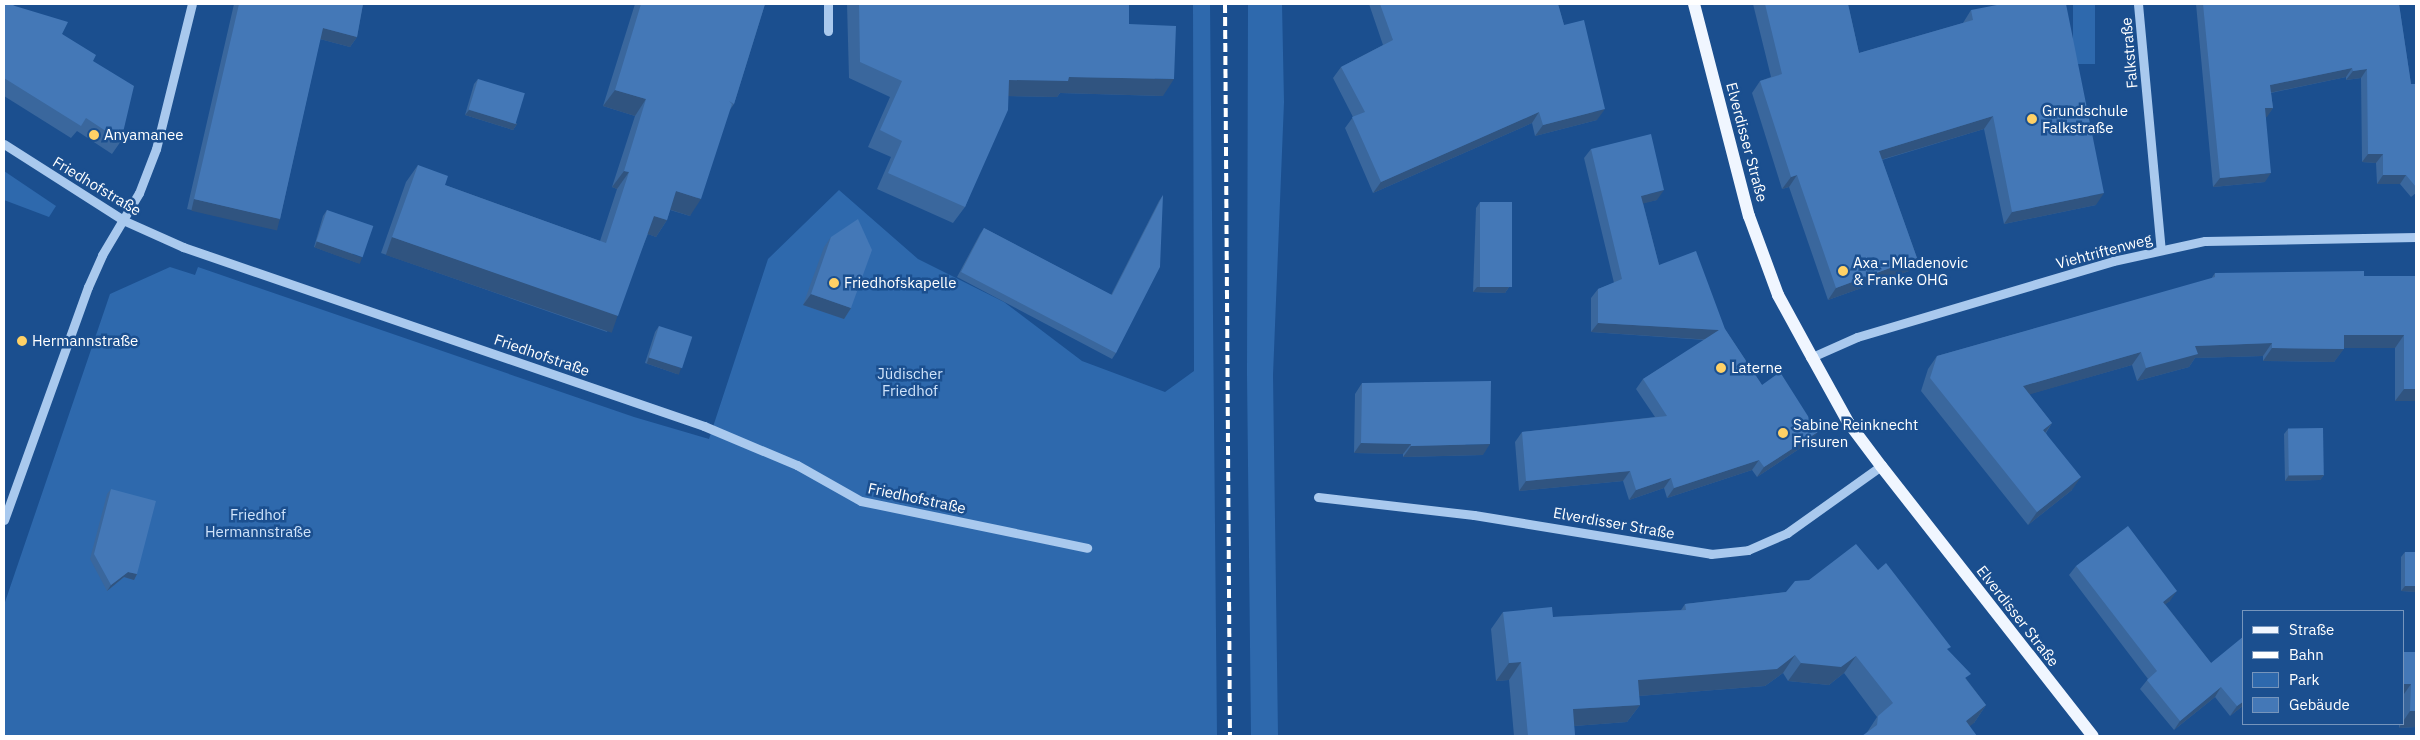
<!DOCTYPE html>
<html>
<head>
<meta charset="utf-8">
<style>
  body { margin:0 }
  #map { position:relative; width:2420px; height:740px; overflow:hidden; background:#1b4f8f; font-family:"IBM Plex Sans",sans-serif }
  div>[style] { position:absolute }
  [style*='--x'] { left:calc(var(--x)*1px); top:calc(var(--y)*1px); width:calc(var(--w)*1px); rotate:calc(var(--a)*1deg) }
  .green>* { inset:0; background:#2e69ad; transform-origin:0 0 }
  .minor>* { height:9px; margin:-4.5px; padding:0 4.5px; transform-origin:4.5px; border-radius:4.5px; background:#a9c9ee }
  .major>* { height:12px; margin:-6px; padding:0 6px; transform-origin:6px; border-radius:6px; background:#f0f6ff }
  .rail>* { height:4px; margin-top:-2px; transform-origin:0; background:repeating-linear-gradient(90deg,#fff 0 9px,transparent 0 13px) }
  .wall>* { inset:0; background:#3a679d }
  .shaded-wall>* { inset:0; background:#305480; transform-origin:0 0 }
  .building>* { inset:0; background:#4478b7; transform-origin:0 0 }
  .dots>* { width:14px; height:14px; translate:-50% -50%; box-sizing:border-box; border:2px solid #1b4f8f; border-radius:50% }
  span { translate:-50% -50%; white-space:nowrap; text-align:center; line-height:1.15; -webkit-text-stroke:5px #1b4f8f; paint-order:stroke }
  .street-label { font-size:15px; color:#fff }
  .poi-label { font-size:15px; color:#fff }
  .left { translate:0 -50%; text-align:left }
  .park-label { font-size:15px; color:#cfe3fa }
  .frame { position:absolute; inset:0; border:5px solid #fff; pointer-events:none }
  .legend { position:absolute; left:2242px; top:610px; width:162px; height:115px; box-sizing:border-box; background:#1b4f8f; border:1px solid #7695bc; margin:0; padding:6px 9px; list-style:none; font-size:15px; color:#fff }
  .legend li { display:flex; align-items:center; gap:10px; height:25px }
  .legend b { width:25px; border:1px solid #7695bc }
</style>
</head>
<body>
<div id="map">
  <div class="green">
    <i style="clip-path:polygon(1193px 4px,1210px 4px,1217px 736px,4px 736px,4px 605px,110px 294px,170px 267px,195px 275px,198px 267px,634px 417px,709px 439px,768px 259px,839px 190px,918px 259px,1004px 302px,1082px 361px,1165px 392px,1194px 371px)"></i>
    <i style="clip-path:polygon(1248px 4px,1282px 4px,1284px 102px,1273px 375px,1278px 736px,1251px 736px,1247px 374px)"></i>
    <i style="left:2073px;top:4px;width:22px;height:60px"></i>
    <i style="clip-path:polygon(4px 171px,56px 206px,49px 217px,4px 200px)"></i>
  </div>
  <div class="minor">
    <i style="--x:2138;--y:4;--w:247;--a:84.7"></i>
    <i style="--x:828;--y:31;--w:27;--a:-90"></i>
    <i style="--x:4;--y:144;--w:143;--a:32.5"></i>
    <i style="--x:125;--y:221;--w:64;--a:24.1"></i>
    <i style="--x:183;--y:247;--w:551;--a:18.96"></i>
    <i style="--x:704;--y:426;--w:101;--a:22.8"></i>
    <i style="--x:797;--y:465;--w:73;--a:29.4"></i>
    <i style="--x:861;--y:501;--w:231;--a:11.7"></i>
    <i style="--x:1812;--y:357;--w:49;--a:-24"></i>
    <i style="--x:1857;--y:337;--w:267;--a:-16.5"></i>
    <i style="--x:2113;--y:261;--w:94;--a:-12.3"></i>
    <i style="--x:2205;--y:241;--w:211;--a:-1.1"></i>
    <i style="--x:1318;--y:497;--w:157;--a:6.6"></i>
    <i style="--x:1474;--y:515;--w:240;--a:9.3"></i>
    <i style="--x:1711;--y:554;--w:37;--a:-6"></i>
    <i style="--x:1748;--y:550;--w:43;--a:-23.6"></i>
    <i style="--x:1787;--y:533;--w:115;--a:-35.5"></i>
    <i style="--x:4;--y:520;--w:248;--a:-70.2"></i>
    <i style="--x:88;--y:287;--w:35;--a:-66"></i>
    <i style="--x:102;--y:255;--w:72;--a:-59.2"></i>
    <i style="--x:139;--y:193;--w:47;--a:-68.9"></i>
    <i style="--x:156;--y:149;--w:149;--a:-76.1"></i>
  </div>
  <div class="major">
    <i style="--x:1694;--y:4;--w:219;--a:75.5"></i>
    <i style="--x:1749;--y:216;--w:84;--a:69.8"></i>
    <i style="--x:1778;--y:295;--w:71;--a:61.3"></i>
    <i style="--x:1812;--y:357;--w:74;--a:61"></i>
    <i style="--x:1848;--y:422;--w:55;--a:53.1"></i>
    <i style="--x:1881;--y:466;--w:343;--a:51.9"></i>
  </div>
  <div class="rail">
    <i style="--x:1225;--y:4;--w:732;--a:89.61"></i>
  </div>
  <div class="wall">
    <i style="clip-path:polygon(4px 4px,62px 34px,93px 61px,121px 141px,112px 154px,77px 131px,71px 138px,4px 96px)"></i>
    <i style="clip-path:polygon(234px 4px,363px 4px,357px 37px,350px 47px,320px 39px,280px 219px,273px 229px,187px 209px)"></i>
    <i style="clip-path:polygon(635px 4px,765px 4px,734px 104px,729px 111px,690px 216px,670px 210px,667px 220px,656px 237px,648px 234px,607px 332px,381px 253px,406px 182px,418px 165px,445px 185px,600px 241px,617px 189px,612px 187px,635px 116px,603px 106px)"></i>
    <i style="clip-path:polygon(847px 4px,1129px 4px,1129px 24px,1163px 96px,1060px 93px,1057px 97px,1008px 96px,965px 207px,953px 223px,877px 189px,891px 157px,868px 147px,890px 97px,849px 78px)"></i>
    <i style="clip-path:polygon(1369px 4px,1558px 4px,1564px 25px,1597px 120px,1535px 136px,1532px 123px,1373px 193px,1345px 128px,1353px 117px,1333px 78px,1341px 67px,1383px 45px)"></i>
    <i style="clip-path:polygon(1753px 4px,1848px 4px,1859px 53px,1963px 23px,1971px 10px,2096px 205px,2004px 224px,1984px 129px,1882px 160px,1917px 258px,1909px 271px,1828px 300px,1789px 187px,1782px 189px,1752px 93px,1760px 81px,1771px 77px)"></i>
    <i style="clip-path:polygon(2196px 4px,2399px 4px,2411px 84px,2416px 84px,2416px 193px,2411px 197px,2400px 184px,2377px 184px,2376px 163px,2362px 162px,2361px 78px,2346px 80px,2346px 77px,2271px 93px,2273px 108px,2266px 117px,2265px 182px,2213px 187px)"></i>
    <i style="clip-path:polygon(478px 79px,517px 124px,513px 130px,465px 115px,474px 84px)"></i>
    <i style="clip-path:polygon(1591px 149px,1657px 200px,1643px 203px,1659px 265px,1725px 329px,1762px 385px,1811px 441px,1757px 477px,1752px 470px,1667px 498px,1664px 488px,1629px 500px,1623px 481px,1519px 491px,1515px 442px,1522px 432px,1655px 417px,1636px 389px,1643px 379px,1705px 340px,1591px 332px,1591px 298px,1598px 289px,1614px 283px,1584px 158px)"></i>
    <i style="clip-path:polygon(1163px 195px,1116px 353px,1112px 359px,957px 277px,980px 234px,984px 228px,1111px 295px,1159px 201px)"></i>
    <i style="clip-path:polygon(1480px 202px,1509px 287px,1505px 293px,1473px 292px,1476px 208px)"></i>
    <i style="clip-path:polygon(327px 210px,358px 263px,314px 247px,323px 216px)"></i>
    <i style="clip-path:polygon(831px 237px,851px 308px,844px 319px,803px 305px,824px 247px)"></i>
    <i style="clip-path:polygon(2215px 273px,2364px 276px,2416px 276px,2416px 401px,2395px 401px,2395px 348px,2344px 348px,2334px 362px,2263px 361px,2263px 356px,2195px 358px,2189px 367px,2137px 381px,2132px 365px,2029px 394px,2052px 423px,2046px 433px,2072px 490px,2028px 525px,1921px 391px,1928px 369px,1937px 356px,2211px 279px)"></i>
    <i style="clip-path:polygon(659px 326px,677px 374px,645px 363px,655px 332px)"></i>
    <i style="clip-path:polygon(1362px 383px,1483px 455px,1403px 457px,1403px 454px,1354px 453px,1355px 394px)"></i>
    <i style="clip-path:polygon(2288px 429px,2324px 475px,2320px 480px,2285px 481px,2284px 434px)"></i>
    <i style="clip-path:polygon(111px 489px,137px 574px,134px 580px,124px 577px,107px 591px,90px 559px,107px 494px)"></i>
    <i style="clip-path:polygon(2405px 552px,2416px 552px,2416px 592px,2401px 591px,2401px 557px)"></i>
    <i style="clip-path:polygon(2076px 566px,2170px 601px,2165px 604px,2244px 705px,2230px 716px,2215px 697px,2174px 730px,2140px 689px,2148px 679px,2069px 575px)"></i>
    <i style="clip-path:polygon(1878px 570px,1948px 651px,1967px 680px,1986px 705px,1974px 723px,1866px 734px,1877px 717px,1844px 673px,1829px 685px,1788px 681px,1783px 673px,1765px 686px,1639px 696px,1640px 705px,1627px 722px,1574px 726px,1575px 736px,1514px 736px,1509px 680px,1496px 681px,1491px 629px,1503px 612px,1553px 617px,1681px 610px,1685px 604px,1786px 592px,1809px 580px)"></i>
    <i style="clip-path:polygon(2404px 652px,2416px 652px,2416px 727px,2399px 728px,2399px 724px,2404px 724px)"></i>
  </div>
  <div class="shaded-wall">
    <i style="clip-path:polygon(323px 28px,357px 37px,350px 47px,316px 38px)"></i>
    <i style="clip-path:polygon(2352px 68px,2346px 77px,2264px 94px,2270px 85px)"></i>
    <i style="clip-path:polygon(2367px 69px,2361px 78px,2346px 80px,2353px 71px)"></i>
    <i style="clip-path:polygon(1069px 77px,1174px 79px,1163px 96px,1060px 93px,1057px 97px,998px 96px,1009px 80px)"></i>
    <i style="clip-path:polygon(615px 90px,646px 99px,635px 116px,603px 106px)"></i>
    <i style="clip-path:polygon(2265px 108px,2273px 108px,2267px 117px,2259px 117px)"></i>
    <i style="clip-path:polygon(1605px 109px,1597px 120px,1535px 136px,1543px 125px)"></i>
    <i style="clip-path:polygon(469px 110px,517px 124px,513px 130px,465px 115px)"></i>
    <i style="clip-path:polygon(1539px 112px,1532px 123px,1373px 193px,1381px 182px)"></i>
    <i style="clip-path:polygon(1993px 116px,1984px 129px,1870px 163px,1879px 151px)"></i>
    <i style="clip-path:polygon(2368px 154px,2383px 154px,2376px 163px,2362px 162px)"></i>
    <i style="clip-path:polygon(624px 171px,629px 172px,617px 189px,612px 187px)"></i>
    <i style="clip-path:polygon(2271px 173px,2265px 182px,2213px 187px,2220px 178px)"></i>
    <i style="clip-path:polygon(1797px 175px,1789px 187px,1782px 189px,1791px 177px)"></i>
    <i style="clip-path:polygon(2383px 175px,2406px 175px,2400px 184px,2377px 184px)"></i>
    <i style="clip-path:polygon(1664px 190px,1657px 200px,1634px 206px,1641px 196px)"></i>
    <i style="clip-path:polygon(676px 191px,701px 199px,690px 216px,665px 208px)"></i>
    <i style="clip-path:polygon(2104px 193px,2096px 205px,2004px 224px,2012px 212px)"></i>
    <i style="left:194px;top:199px;width:88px;height:12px;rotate:13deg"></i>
    <i style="clip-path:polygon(654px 216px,667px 220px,656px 237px,642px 232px)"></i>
    <i style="left:392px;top:237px;width:239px;height:19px;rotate:19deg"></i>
    <i style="left:317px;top:241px;width:48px;height:7px;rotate:20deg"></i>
    <i style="clip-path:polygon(1917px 258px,1909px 271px,1828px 300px,1836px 288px)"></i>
    <i style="clip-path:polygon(1477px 287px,1509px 287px,1505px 293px,1473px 292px)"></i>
    <i style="clip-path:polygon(811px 294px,851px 308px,844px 319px,803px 305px)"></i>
    <i style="clip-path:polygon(1598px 323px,1719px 330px,1712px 340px,1591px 332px)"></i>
    <i style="clip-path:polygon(2344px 335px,2404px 335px,2395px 348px,2335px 348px)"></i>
    <i style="clip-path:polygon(2272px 343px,2263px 356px,2195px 358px,2189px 367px,2137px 381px,2146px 368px,2195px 346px)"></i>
    <i style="clip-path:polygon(2272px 348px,2344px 349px,2334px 362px,2263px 361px)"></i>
    <i style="clip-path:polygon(2141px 352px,2132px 365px,2014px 399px,2023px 386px)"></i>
    <i style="left:649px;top:357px;width:34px;height:7px;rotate:19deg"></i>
    <i style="clip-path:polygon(2404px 389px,2416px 389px,2416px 401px,2395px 401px)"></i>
    <i style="clip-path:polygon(2052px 423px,2043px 436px,2043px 430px)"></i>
    <i style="clip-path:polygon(1818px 432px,1811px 441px,1757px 477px,1764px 467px)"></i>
    <i style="clip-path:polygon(1361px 443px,1411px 444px,1403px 454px,1354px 453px)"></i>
    <i style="clip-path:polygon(1490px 444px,1483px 455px,1403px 457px,1411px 446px)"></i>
    <i style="clip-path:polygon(1759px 460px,1752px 470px,1667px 498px,1674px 488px)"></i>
    <i style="clip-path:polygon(1630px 471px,1623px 481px,1519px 491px,1526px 481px)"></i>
    <i style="clip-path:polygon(2289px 475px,2324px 475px,2320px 480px,2285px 481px)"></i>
    <i style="clip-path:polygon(2081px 477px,2072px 490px,2028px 525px,2037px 512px)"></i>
    <i style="clip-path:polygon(1671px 478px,1664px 488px,1629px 500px,1636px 490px)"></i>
    <i style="clip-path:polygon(128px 572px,137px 574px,134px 580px,124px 577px,107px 591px,111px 585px)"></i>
    <i style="clip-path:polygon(2405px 586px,2416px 586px,2416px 592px,2401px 591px)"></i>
    <i style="clip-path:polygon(2177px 591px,2170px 601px,2156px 611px,2163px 602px)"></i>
    <i style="clip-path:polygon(1795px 655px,1783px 673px,1765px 686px,1626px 697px,1638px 680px)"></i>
    <i style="clip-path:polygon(1856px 656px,1844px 673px,1829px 685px,1788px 681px,1801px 663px)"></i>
    <i style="clip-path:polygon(1521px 662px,1509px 680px,1496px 681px,1509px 663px)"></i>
    <i style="clip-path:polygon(2404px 684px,2411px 684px,2404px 694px)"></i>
    <i style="clip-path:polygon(2221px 687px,2215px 697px,2174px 730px,2180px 721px)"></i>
    <i style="clip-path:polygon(2244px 701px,2244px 705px,2230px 716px,2237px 706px)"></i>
    <i style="clip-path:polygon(1640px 705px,1627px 722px,1561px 727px,1573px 709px)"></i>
    <i style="clip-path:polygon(1986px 705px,1974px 723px,1957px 736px,1966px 721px)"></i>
    <i style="clip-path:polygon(2410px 711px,2416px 711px,2416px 727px,2399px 728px,2401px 724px,2404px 724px,2404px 720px)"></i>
  </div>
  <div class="building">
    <i style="clip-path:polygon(4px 4px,11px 4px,15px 6px,68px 22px,62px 34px,96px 55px,93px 61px,134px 86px,121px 141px,86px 118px,81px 126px,4px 78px)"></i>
    <i style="clip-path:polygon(239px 4px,363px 4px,357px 37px,323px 28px,280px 219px,194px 199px)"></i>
    <i style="clip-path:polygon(641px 4px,765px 4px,734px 104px,729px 101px,732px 104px,701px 199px,676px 191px,667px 220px,654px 216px,618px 316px,392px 237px,418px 165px,448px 176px,445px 185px,606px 243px,629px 172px,624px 171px,646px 99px,615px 90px)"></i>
    <i style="clip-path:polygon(859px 4px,1129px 4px,1129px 24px,1176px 26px,1174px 79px,1069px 77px,1068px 81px,1009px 80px,1008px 110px,965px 207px,888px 173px,902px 141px,880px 130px,902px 81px,860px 62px)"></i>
    <i style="clip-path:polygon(1380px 4px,1558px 4px,1564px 25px,1584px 20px,1605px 109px,1543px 125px,1539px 112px,1381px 182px,1352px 117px,1365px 112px,1341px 67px,1393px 40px)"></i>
    <i style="clip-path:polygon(1765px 4px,1848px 4px,1859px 53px,1973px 20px,1971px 10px,2002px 4px,2066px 4px,2104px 193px,2012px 212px,1993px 116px,1879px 151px,1917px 258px,1836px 288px,1797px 175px,1791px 177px,1760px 81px,1782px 74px)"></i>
    <i style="clip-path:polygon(2203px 4px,2399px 4px,2411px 84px,2416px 84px,2416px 187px,2406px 175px,2383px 175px,2383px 154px,2368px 154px,2367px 69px,2353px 71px,2352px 68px,2270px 85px,2273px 108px,2265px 108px,2271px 173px,2220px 178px)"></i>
    <i style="left:478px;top:79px;width:49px;height:32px;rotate:17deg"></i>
    <i style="clip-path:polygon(1651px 134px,1664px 190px,1641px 196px,1659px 265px,1696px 251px,1725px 329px,1762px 385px,1780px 372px,1818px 432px,1764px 467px,1759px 460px,1674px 488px,1671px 478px,1636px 490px,1630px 471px,1526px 481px,1522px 432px,1667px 416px,1643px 379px,1719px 330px,1598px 323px,1598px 289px,1622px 279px,1591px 149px)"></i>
    <i style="clip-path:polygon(1163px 195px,1160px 267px,1116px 353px,961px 272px,984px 228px,1112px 295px)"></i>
    <i style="left:1480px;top:202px;width:32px;height:85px"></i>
    <i style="left:327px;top:210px;width:49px;height:33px;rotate:19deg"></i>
    <i style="clip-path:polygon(858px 219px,872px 250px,851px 308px,811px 294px,831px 237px)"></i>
    <i style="clip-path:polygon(2364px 271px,2364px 276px,2416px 276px,2416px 389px,2404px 389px,2404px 335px,2344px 335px,2344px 349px,2272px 348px,2272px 343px,2195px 346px,2198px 354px,2146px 368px,2141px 352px,2023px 386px,2052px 423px,2043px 430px,2081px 477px,2037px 512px,1930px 378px,1937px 356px,2215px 277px,2215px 273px)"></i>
    <i style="left:659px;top:326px;width:35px;height:33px;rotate:18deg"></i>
    <i style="clip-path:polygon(1491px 381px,1490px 444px,1411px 446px,1411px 444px,1361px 443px,1362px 383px)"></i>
    <i style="left:2323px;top:428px;width:47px;height:35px;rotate:89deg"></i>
    <i style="clip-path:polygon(111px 489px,156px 501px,137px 574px,128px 572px,111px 585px,94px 554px)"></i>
    <i style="clip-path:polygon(2128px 526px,2177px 591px,2163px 602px,2211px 663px,2244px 636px,2244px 701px,2237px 706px,2221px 687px,2180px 721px,2147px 680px,2157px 671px,2076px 566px)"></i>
    <i style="clip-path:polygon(1856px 544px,1878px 570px,1886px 563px,1951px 647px,1947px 649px,1971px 674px,1965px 678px,1986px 705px,1966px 721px,1977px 736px,1862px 736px,1877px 725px,1878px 716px,1893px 703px,1856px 656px,1841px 667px,1801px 663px,1795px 655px,1777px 669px,1638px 680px,1640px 705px,1573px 709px,1575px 736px,1528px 736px,1521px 662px,1509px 663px,1503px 612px,1552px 607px,1553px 617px,1686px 610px,1685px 604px,1786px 592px,1795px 581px,1809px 580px)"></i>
    <i style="left:2405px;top:552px;width:11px;height:34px"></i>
    <i style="clip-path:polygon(2404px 652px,2416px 652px,2416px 711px,2410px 711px,2411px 684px,2404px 684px)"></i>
  </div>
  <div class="dots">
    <i style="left:2032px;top:119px;background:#ffd166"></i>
    <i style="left:94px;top:135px;background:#ffd166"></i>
    <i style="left:1843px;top:271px;background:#ffd166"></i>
    <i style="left:834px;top:283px;background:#ffd166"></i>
    <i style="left:22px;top:341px;background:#ffd166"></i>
    <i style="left:1721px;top:368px;background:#ffd166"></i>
    <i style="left:1783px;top:433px;background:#ffd166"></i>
  </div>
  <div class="street-label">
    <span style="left:2129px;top:53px;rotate:-95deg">Falkstraße</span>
    <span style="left:1747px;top:142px;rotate:75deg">Elverdisser Straße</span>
    <span style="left:97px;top:186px;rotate:31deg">Friedhofstraße</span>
    <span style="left:2104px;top:251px;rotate:-15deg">Viehtriftenweg</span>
    <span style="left:542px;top:355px;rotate:19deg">Friedhofstraße</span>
    <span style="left:917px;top:498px;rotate:12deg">Friedhofstraße</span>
    <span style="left:1614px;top:523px;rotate:10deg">Elverdisser Straße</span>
    <span style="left:2018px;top:616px;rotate:52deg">Elverdisser Straße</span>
  </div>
  <div class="poi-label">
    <span class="left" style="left:2042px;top:119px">Grundschule<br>Falkstraße</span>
    <span class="left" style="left:104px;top:135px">Anyamanee</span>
    <span class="left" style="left:1853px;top:271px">Axa - Mladenovic<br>&amp; Franke OHG</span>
    <span class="left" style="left:844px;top:283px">Friedhofskapelle</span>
    <span class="left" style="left:32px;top:341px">Hermannstraße</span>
    <span class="left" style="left:1731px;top:368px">Laterne</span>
    <span class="left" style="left:1793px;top:433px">Sabine Reinknecht<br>Frisuren</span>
  </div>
  <div class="park-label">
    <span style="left:910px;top:382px">Jüdischer<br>Friedhof</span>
    <span style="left:258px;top:523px">Friedhof<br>Hermannstraße</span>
  </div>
  <div class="frame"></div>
  <ul class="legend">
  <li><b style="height:6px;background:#f0f6ff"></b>Straße</li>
  <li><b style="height:6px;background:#fff"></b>Bahn</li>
  <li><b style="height:14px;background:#2e69ad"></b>Park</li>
  <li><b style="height:14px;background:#4478b7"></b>Gebäude</li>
  </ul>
</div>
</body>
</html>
